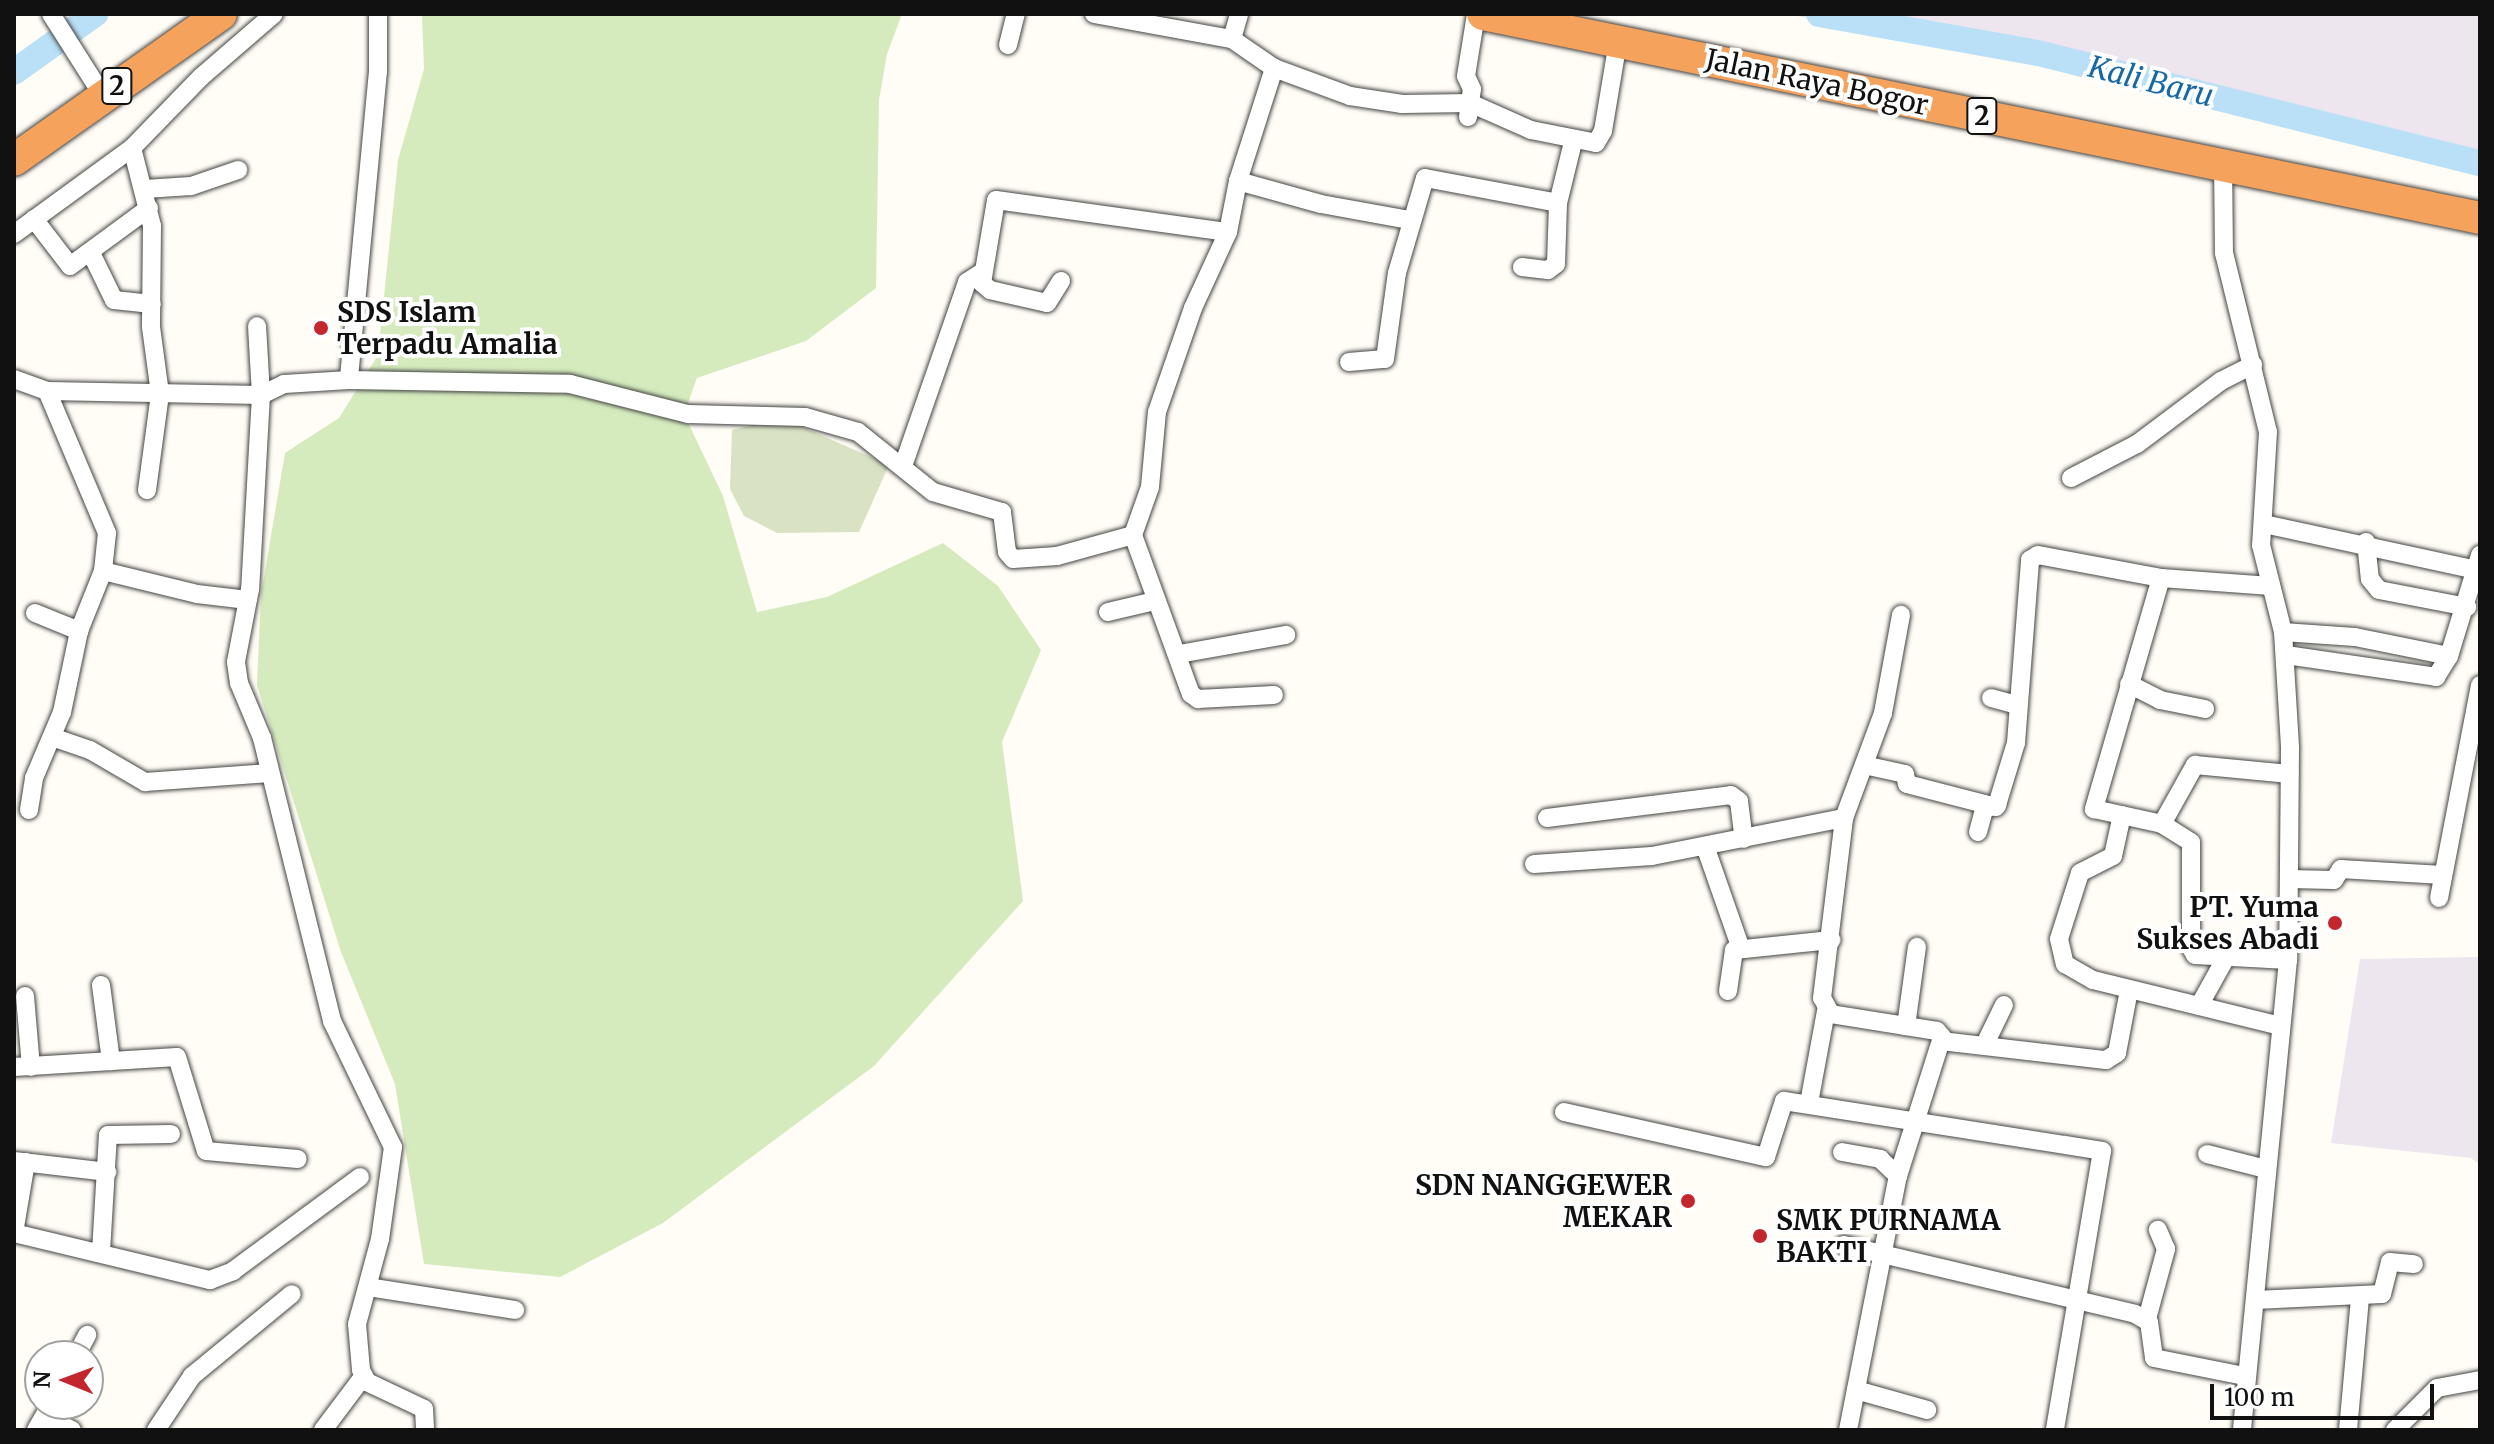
<!DOCTYPE html>
<html>
<head>
<meta charset="utf-8">
<style>
  body { margin:0 }
  #map { position:relative; width:2494px; height:1444px; overflow:hidden; background:#fffdf5; font-family:Merriweather,serif }
  div>[style] { position:absolute }
  [style*='--x'] { left:calc(var(--x)*1px); top:calc(var(--y)*1px); width:calc(var(--w)*1px); rotate:calc(var(--a)*1deg) }
  .industrial>* { inset:0; background:#eee6ef }
  .green>* { inset:0; background:#d5ebbd }
  .cemetery>* { inset:0; background:#d9e3c4 }
  .river>* { height:26px; margin:-13px; padding:0 13px; transform-origin:13px; border-radius:13px; background:#b9e0f7 }
  .roads { filter:drop-shadow(0 0 2px #444) drop-shadow(0 0 2px #444) }
  .street>* { height:18px; margin:-9px; padding:0 9px; transform-origin:9px; border-radius:9px; background:#fff }
  .highway>* { height:32px; margin:-16px; padding:0 16px; transform-origin:16px; border-radius:16px; background:#f5a25d }
  .dots>* { width:22px; height:22px; translate:-50% -50%; box-sizing:border-box; border:4px solid #fff; border-radius:50% }
  span { translate:-50% -50%; white-space:nowrap; text-align:center; line-height:1.15; -webkit-text-stroke:8px #fff; paint-order:stroke }
  .shield-label span { padding:2px 6px; background:#fff; border:2px solid; border-radius:6px; -webkit-text-stroke-width:0 }
  .shield-label { font-size:26px; color:#111; font-weight:700 }
  .street-label { font-size:28px; color:#111 }
  .poi-label { font-size:28px; color:#111; font-weight:700 }
  .left { translate:0 -50%; text-align:left }
  .right { translate:-100% -50%; text-align:right }
  .water-label { font-size:30px; color:#1768a6; font-style:italic }
  .frame { position:absolute; inset:0; border:16px solid #111; pointer-events:none }
  .north { position:absolute; left:24px; top:1340px; width:80px; height:80px; box-sizing:border-box; background:#fff; border:2px solid #a0a0a0; border-radius:50%; rotate:271deg; font-size:22px; font-weight:700; line-height:32px; text-align:center; color:#111 }
  .north::after { content:''; display:block; margin:auto; width:28px; height:36px; background:#c4262e; clip-path:polygon(50% 0,100% 100%,50% 72%,0 100%) }
  .scale { position:absolute; left:2210px; top:1384px; width:224px; height:36px; box-sizing:border-box; border:4px solid #111; border-top:0; padding-left:10px; font-size:24px; line-height:28px; white-space:nowrap; color:#111; -webkit-text-stroke:6px #fff; paint-order:stroke }
</style>
</head>
<body>
<div id="map">
  <div class="industrial">
    <i style="clip-path:polygon(1788px 14px,2480px 14px,2480px 152px)"></i>
    <i style="clip-path:polygon(2480px 957px,2480px 1165px,2471px 1158px,2331px 1143px,2360px 959px)"></i>
  </div>
  <div class="green">
    <i style="clip-path:polygon(422px 14px,902px 14px,887px 54px,879px 100px,876px 288px,806px 341px,697px 378px,684px 414px,723px 496px,757px 612px,827px 597px,943px 543px,998px 586px,1041px 650px,1002px 742px,1023px 901px,874px 1066px,663px 1223px,560px 1277px,424px 1264px,395px 1084px,341px 952px,257px 685px,261px 595px,285px 453px,339px 418px,378px 355px,398px 160px,424px 69px)"></i>
  </div>
  <div class="cemetery">
    <i style="clip-path:polygon(782px 418px,889px 465px,859px 532px,777px 533px,744px 516px,730px 489px,732px 430px)"></i>
  </div>
  <div class="river">
    <i style="--x:1819;--y:14;--w:222;--a:10.1"></i>
    <i style="--x:2038;--y:53;--w:455;--a:14"></i>
    <i style="--x:14;--y:72;--w:100;--a:-35.6"></i>
  </div>
  <div class="roads">
    <div class="street">
      <i style="--x:51;--y:14;--w:97;--a:57.6"></i>
      <i style="--x:378;--y:14;--w:57;--a:90"></i>
      <i style="--x:378;--y:71;--w:310;--a:95.4"></i>
      <i style="--x:349;--y:380;--w:65;--a:176.5"></i>
      <i style="--x:284;--y:384;--w:25;--a:154"></i>
      <i style="--x:261;--y:395;--w:194;--a:93.2"></i>
      <i style="--x:250;--y:589;--w:74;--a:100.9"></i>
      <i style="--x:236;--y:662;--w:21;--a:82"></i>
      <i style="--x:239;--y:683;--w:60;--a:67.3"></i>
      <i style="--x:262;--y:738;--w:292;--a:76.1"></i>
      <i style="--x:332;--y:1021;--w:140;--a:64.2"></i>
      <i style="--x:393;--y:1147;--w:93;--a:98"></i>
      <i style="--x:380;--y:1239;--w:88;--a:105.1"></i>
      <i style="--x:357;--y:1324;--w:46;--a:85"></i>
      <i style="--x:361;--y:1370;--w:13;--a:63"></i>
      <i style="--x:367;--y:1382;--w:63;--a:25.3"></i>
      <i style="--x:424;--y:1409;--w:21;--a:87"></i>
      <i style="--x:1094;--y:14;--w:140;--a:10.3"></i>
      <i style="--x:1008;--y:45;--w:32;--a:-76"></i>
      <i style="--x:1274;--y:68;--w:81;--a:20.2"></i>
      <i style="--x:1350;--y:96;--w:53;--a:8.7"></i>
      <i style="--x:1402;--y:104;--w:68;--a:-0.8"></i>
      <i style="--x:1470;--y:103;--w:67;--a:23.9"></i>
      <i style="--x:1531;--y:130;--w:66;--a:11.3"></i>
      <i style="--x:1596;--y:143;--w:14;--a:-60"></i>
      <i style="--x:1603;--y:131;--w:91;--a:-80.5"></i>
      <i style="--x:1468;--y:117;--w:28;--a:-82"></i>
      <i style="--x:1472;--y:89;--w:14;--a:-115"></i>
      <i style="--x:1466;--y:76;--w:63;--a:-80.8"></i>
      <i style="--x:132;--y:148;--w:81;--a:75.6"></i>
      <i style="--x:152;--y:226;--w:101;--a:90.6"></i>
      <i style="--x:151;--y:327;--w:68;--a:82.3"></i>
      <i style="--x:160;--y:394;--w:97;--a:97.7"></i>
      <i style="--x:2223;--y:160;--w:93;--a:89.4"></i>
      <i style="--x:2224;--y:253;--w:184;--a:76.2"></i>
      <i style="--x:2268;--y:432;--w:113;--a:93.5"></i>
      <i style="--x:2261;--y:545;--w:90;--a:75.8"></i>
      <i style="--x:2283;--y:632;--w:116;--a:86.5"></i>
      <i style="--x:2290;--y:748;--w:212;--a:90.5"></i>
      <i style="--x:2288;--y:960;--w:472;--a:95.6"></i>
      <i style="--x:1238;--y:181;--w:86;--a:15.5"></i>
      <i style="--x:1321;--y:204;--w:89;--a:10.3"></i>
      <i style="--x:145;--y:189;--w:46;--a:-3.7"></i>
      <i style="--x:191;--y:186;--w:50;--a:-18.8"></i>
      <i style="--x:34;--y:219;--w:59;--a:52.5"></i>
      <i style="--x:70;--y:266;--w:98;--a:-36.3"></i>
      <i style="--x:14;--y:234;--w:146;--a:-36.1"></i>
      <i style="--x:132;--y:148;--w:99;--a:-45.8"></i>
      <i style="--x:201;--y:77;--w:96;--a:-40.8"></i>
      <i style="--x:91;--y:253;--w:52;--a:63.9"></i>
      <i style="--x:114;--y:300;--w:38;--a:6"></i>
      <i style="--x:1522;--y:267;--w:26;--a:7"></i>
      <i style="--x:1548;--y:270;--w:10;--a:-37"></i>
      <i style="--x:1556;--y:264;--w:61;--a:-88.1"></i>
      <i style="--x:1558;--y:203;--w:63;--a:-76.2"></i>
      <i style="--x:1061;--y:281;--w:26;--a:122"></i>
      <i style="--x:1047;--y:303;--w:58;--a:-167.2"></i>
      <i style="--x:990;--y:290;--w:11;--a:-139"></i>
      <i style="--x:982;--y:283;--w:84;--a:-80.4"></i>
      <i style="--x:996;--y:200;--w:234;--a:7.9"></i>
      <i style="--x:1349;--y:362;--w:36;--a:-5"></i>
      <i style="--x:1385;--y:359;--w:87;--a:-82.1"></i>
      <i style="--x:1397;--y:273;--w:99;--a:-73.6"></i>
      <i style="--x:1425;--y:178;--w:135;--a:10.6"></i>
      <i style="--x:14;--y:379;--w:35;--a:20"></i>
      <i style="--x:47;--y:391;--w:214;--a:1.1"></i>
      <i style="--x:261;--y:395;--w:69;--a:-93.3"></i>
      <i style="--x:349;--y:380;--w:221;--a:1"></i>
      <i style="--x:570;--y:384;--w:122;--a:14.3"></i>
      <i style="--x:688;--y:414;--w:117;--a:1.5"></i>
      <i style="--x:805;--y:417;--w:55;--a:15.8"></i>
      <i style="--x:858;--y:432;--w:96;--a:38.7"></i>
      <i style="--x:933;--y:492;--w:72;--a:16.2"></i>
      <i style="--x:1002;--y:512;--w:40;--a:82.9"></i>
      <i style="--x:1007;--y:552;--w:9;--a:49"></i>
      <i style="--x:1013;--y:559;--w:44;--a:-3.9"></i>
      <i style="--x:1057;--y:556;--w:79;--a:-15.4"></i>
      <i style="--x:1133;--y:535;--w:51;--a:-70.5"></i>
      <i style="--x:1150;--y:487;--w:75;--a:-84.7"></i>
      <i style="--x:1157;--y:412;--w:110;--a:-70.9"></i>
      <i style="--x:1193;--y:308;--w:84;--a:-65.3"></i>
      <i style="--x:1228;--y:232;--w:52;--a:-78.9"></i>
      <i style="--x:1238;--y:181;--w:119;--a:-72.3"></i>
      <i style="--x:1274;--y:68;--w:51;--a:-145.4"></i>
      <i style="--x:1232;--y:39;--w:26;--a:-74"></i>
      <i style="--x:903;--y:466;--w:195;--a:-70.8"></i>
      <i style="--x:967;--y:282;--w:17;--a:-33"></i>
      <i style="--x:2071;--y:478;--w:74;--a:-27.3"></i>
      <i style="--x:2137;--y:444;--w:105;--a:-36.9"></i>
      <i style="--x:2221;--y:381;--w:36;--a:-27"></i>
      <i style="--x:2264;--y:524;--w:217;--a:12.2"></i>
      <i style="--x:1133;--y:535;--w:169;--a:70"></i>
      <i style="--x:1191;--y:694;--w:9;--a:36"></i>
      <i style="--x:1198;--y:699;--w:76;--a:-3"></i>
      <i style="--x:2366;--y:542;--w:37;--a:84"></i>
      <i style="--x:2370;--y:579;--w:14;--a:51"></i>
      <i style="--x:2379;--y:590;--w:90;--a:10.9"></i>
      <i style="--x:103;--y:571;--w:97;--a:13.7"></i>
      <i style="--x:197;--y:594;--w:51;--a:6.7"></i>
      <i style="--x:2271;--y:586;--w:110;--a:-175.8"></i>
      <i style="--x:2161;--y:578;--w:241;--a:106.2"></i>
      <i style="--x:2094;--y:809;--w:70;--a:12.4"></i>
      <i style="--x:2162;--y:824;--w:34;--a:32"></i>
      <i style="--x:2191;--y:842;--w:106;--a:90"></i>
      <i style="--x:2191;--y:948;--w:8;--a:60"></i>
      <i style="--x:2195;--y:955;--w:93;--a:3.1"></i>
      <i style="--x:1108;--y:612;--w:48;--a:-13.2"></i>
      <i style="--x:35;--y:613;--w:48;--a:22.2"></i>
      <i style="--x:79;--y:631;--w:65;--a:-68.2"></i>
      <i style="--x:103;--y:571;--w:38;--a:-84"></i>
      <i style="--x:107;--y:533;--w:154;--a:-112.9"></i>
      <i style="--x:2283;--y:632;--w:72;--a:4"></i>
      <i style="--x:2355;--y:637;--w:96;--a:11.4"></i>
      <i style="--x:1179;--y:654;--w:109;--a:-10.1"></i>
      <i style="--x:2286;--y:655;--w:152;--a:8.3"></i>
      <i style="--x:2436;--y:677;--w:25;--a:-58"></i>
      <i style="--x:2449;--y:656;--w:106;--a:-72.9"></i>
      <i style="--x:2129;--y:684;--w:35;--a:27"></i>
      <i style="--x:2160;--y:700;--w:46;--a:11.3"></i>
      <i style="--x:1991;--y:698;--w:28;--a:15"></i>
      <i style="--x:52;--y:737;--w:40;--a:18.9"></i>
      <i style="--x:90;--y:750;--w:64;--a:30.2"></i>
      <i style="--x:145;--y:782;--w:125;--a:-4.1"></i>
      <i style="--x:1864;--y:765;--w:42;--a:12.4"></i>
      <i style="--x:1905;--y:774;--w:10;--a:79"></i>
      <i style="--x:1907;--y:784;--w:92;--a:14.5"></i>
      <i style="--x:29;--y:810;--w:32;--a:-81"></i>
      <i style="--x:34;--y:778;--w:72;--a:-67"></i>
      <i style="--x:62;--y:712;--w:83;--a:-78.1"></i>
      <i style="--x:2122;--y:815;--w:42;--a:102.4"></i>
      <i style="--x:2113;--y:856;--w:37;--a:153"></i>
      <i style="--x:2080;--y:873;--w:69;--a:107.7"></i>
      <i style="--x:2059;--y:939;--w:26;--a:77"></i>
      <i style="--x:2065;--y:964;--w:32;--a:30"></i>
      <i style="--x:2093;--y:980;--w:193;--a:13.8"></i>
      <i style="--x:1547;--y:818;--w:185;--a:-7.1"></i>
      <i style="--x:1731;--y:795;--w:10;--a:37"></i>
      <i style="--x:1739;--y:801;--w:38;--a:83"></i>
      <i style="--x:2162;--y:824;--w:68;--a:-60.8"></i>
      <i style="--x:2195;--y:765;--w:95;--a:5.4"></i>
      <i style="--x:1978;--y:832;--w:24;--a:-75"></i>
      <i style="--x:1984;--y:809;--w:14;--a:-17"></i>
      <i style="--x:1997;--y:805;--w:65;--a:-73"></i>
      <i style="--x:2016;--y:743;--w:184;--a:-85.6"></i>
      <i style="--x:2030;--y:560;--w:9;--a:-32"></i>
      <i style="--x:2038;--y:555;--w:125;--a:10.6"></i>
      <i style="--x:1705;--y:846;--w:109;--a:70.7"></i>
      <i style="--x:1534;--y:864;--w:118;--a:-3.9"></i>
      <i style="--x:1652;--y:856;--w:196;--a:-11.2"></i>
      <i style="--x:2289;--y:879;--w:45;--a:1.3"></i>
      <i style="--x:2334;--y:880;--w:13;--a:-58"></i>
      <i style="--x:2341;--y:869;--w:101;--a:3.4"></i>
      <i style="--x:2439;--y:898;--w:217;--a:-79.1"></i>
      <i style="--x:101;--y:985;--w:77;--a:82.5"></i>
      <i style="--x:1728;--y:991;--w:41;--a:-81.7"></i>
      <i style="--x:1734;--y:950;--w:98;--a:-5.9"></i>
      <i style="--x:25;--y:996;--w:71;--a:85.2"></i>
      <i style="--x:2199;--y:1006;--w:54;--a:-61"></i>
      <i style="--x:1906;--y:1026;--w:80;--a:-82.1"></i>
      <i style="--x:1941;--y:1041;--w:166;--a:6.6"></i>
      <i style="--x:2106;--y:1060;--w:13;--a:-32"></i>
      <i style="--x:2117;--y:1053;--w:64;--a:-79.2"></i>
      <i style="--x:1986;--y:1042;--w:41;--a:-64.1"></i>
      <i style="--x:14;--y:1067;--w:163;--a:-3.5"></i>
      <i style="--x:177;--y:1057;--w:98;--a:72.9"></i>
      <i style="--x:206;--y:1151;--w:92;--a:5"></i>
      <i style="--x:1809;--y:1103;--w:94;--a:-79.5"></i>
      <i style="--x:1564;--y:1112;--w:207;--a:12.6"></i>
      <i style="--x:1766;--y:1157;--w:59;--a:-72.2"></i>
      <i style="--x:1784;--y:1101;--w:322;--a:8.9"></i>
      <i style="--x:2102;--y:1151;--w:283;--a:99.6"></i>
      <i style="--x:1842;--y:1152;--w:39;--a:10"></i>
      <i style="--x:1880;--y:1159;--w:25;--a:43"></i>
      <i style="--x:2207;--y:1154;--w:61;--a:14.3"></i>
      <i style="--x:14;--y:1161;--w:94;--a:6.7"></i>
      <i style="--x:14;--y:1233;--w:202;--a:13.5"></i>
      <i style="--x:210;--y:1280;--w:25;--a:-21"></i>
      <i style="--x:233;--y:1271;--w:158;--a:-36.5"></i>
      <i style="--x:14;--y:1233;--w:72;--a:-80.4"></i>
      <i style="--x:1844;--y:1245;--w:299;--a:13.3"></i>
      <i style="--x:2135;--y:1314;--w:16;--a:30"></i>
      <i style="--x:2149;--y:1322;--w:36;--a:82"></i>
      <i style="--x:2154;--y:1358;--w:92;--a:11.3"></i>
      <i style="--x:101;--y:1252;--w:117;--a:-86.6"></i>
      <i style="--x:108;--y:1135;--w:63;--a:-0.9"></i>
      <i style="--x:368;--y:1287;--w:149;--a:8.9"></i>
      <i style="--x:2255;--y:1300;--w:127;--a:-2.7"></i>
      <i style="--x:2382;--y:1294;--w:33;--a:-76"></i>
      <i style="--x:2390;--y:1262;--w:24;--a:5"></i>
      <i style="--x:2147;--y:1319;--w:73;--a:-74.8"></i>
      <i style="--x:2166;--y:1249;--w:21;--a:-113"></i>
      <i style="--x:76;--y:1356;--w:24;--a:-62"></i>
      <i style="--x:1856;--y:1390;--w:74;--a:15.7"></i>
      <i style="--x:45;--y:1417;--w:30;--a:26"></i>
      <i style="--x:36;--y:1430;--w:30;--a:-60"></i>
      <i style="--x:156;--y:1430;--w:65;--a:-56.3"></i>
      <i style="--x:192;--y:1376;--w:129;--a:-39.4"></i>
      <i style="--x:323;--y:1430;--w:66;--a:-53"></i>
      <i style="--x:1848;--y:1430;--w:259;--a:-78.9"></i>
      <i style="--x:1898;--y:1176;--w:146;--a:-72.4"></i>
      <i style="--x:1942;--y:1037;--w:8;--a:-130"></i>
      <i style="--x:1937;--y:1031;--w:107;--a:-170.9"></i>
      <i style="--x:1831;--y:1014;--w:18;--a:-119"></i>
      <i style="--x:1822;--y:998;--w:181;--a:-83"></i>
      <i style="--x:1844;--y:818;--w:112;--a:-69.6"></i>
      <i style="--x:1883;--y:713;--w:100;--a:-79.6"></i>
      <i style="--x:2348;--y:1430;--w:133;--a:-84.8"></i>
      <i style="--x:2395;--y:1430;--w:59;--a:-45"></i>
      <i style="--x:2437;--y:1388;--w:44;--a:-10.5"></i>
    </div>
    <div class="highway">
      <i style="--x:1483;--y:14;--w:1018;--a:11.56"></i>
      <i style="--x:14;--y:160;--w:253;--a:-35.2"></i>
    </div>
  </div>
  <div class="dots">
    <i style="left:321px;top:328px;background:#c4262e"></i>
    <i style="left:2335px;top:923px;background:#c4262e"></i>
    <i style="left:1688px;top:1201px;background:#c4262e"></i>
    <i style="left:1760px;top:1236px;background:#c4262e"></i>
  </div>
  <div class="shield-label">
    <span style="left:117px;top:86px">2</span>
    <span style="left:1982px;top:116px">2</span>
  </div>
  <div class="street-label">
    <span style="left:1817px;top:82px;rotate:12deg">Jalan Raya Bogor</span>
  </div>
  <div class="poi-label">
    <span class="left" style="left:337px;top:328px">SDS Islam<br>Terpadu Amalia</span>
    <span class="right" style="left:2319px;top:923px">PT. Yuma<br>Sukses Abadi</span>
    <span class="right" style="left:1672px;top:1201px">SDN NANGGEWER<br>MEKAR</span>
    <span class="left" style="left:1776px;top:1236px">SMK PURNAMA<br>BAKTI</span>
  </div>
  <div class="water-label">
    <span style="left:2151px;top:81px;rotate:14deg">Kali Baru</span>
  </div>
  <div class="frame"></div>
  <div class="north">N</div>
  <div class="scale">100 m</div>
</div>
</body>
</html>
